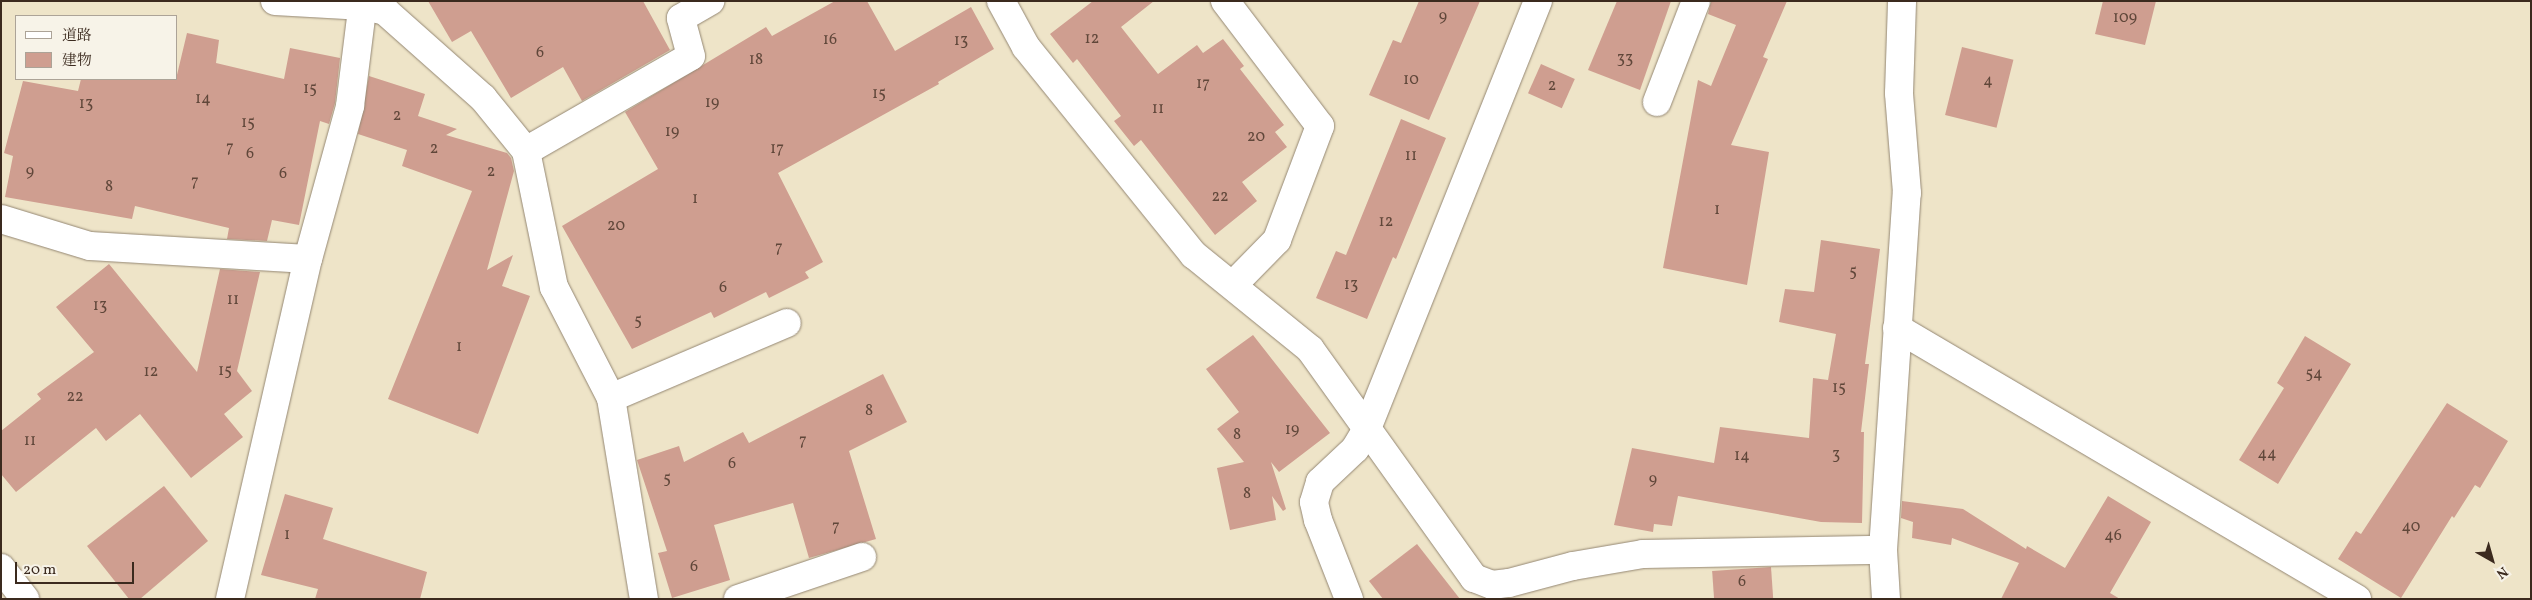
<!DOCTYPE html>
<html>
<head>
<meta charset="utf-8">
<style>
  body { margin:0 }
  #map { position:relative; width:2532px; height:600px; overflow:hidden; background:#eee4c8; font-family:Vollkorn,"Noto Serif JP",serif }
  div>[style] { position:absolute }
  [style*='--x'] { left:calc(var(--x)*1px); top:calc(var(--y)*1px); width:calc(var(--w)*1px); rotate:calc(var(--a)*1deg) }
  .building>* { inset:0; background:#cf9e90; transform-origin:0 0 }
  .roads { filter:drop-shadow(0 0 1px #948773) drop-shadow(0 0 1px #948773) }
  .minor>* { height:28px; margin:-14px; padding:0 14px; transform-origin:14px; border-radius:14px; background:#fff }
  span { translate:-50% -50%; white-space:nowrap; text-align:center; line-height:1.15; -webkit-text-stroke:4.5px #f7f3e8; paint-order:stroke }
  .number-label { font-size:16px; color:#60473a }
  .number-label span { -webkit-text-stroke-width:0 }
  .frame { position:absolute; inset:0; border:2px solid #3b2a1e; pointer-events:none }
  .legend { position:absolute; left:15px; top:15px; width:162px; height:65px; box-sizing:border-box; background:#f7f3e8; border:1px solid #aca397; margin:0; padding:6px 9px; list-style:none; font-size:15px; color:#3b2a1e }
  .legend li { display:flex; align-items:center; gap:10px; height:25px }
  .legend b { width:25px; border:1px solid #aca397 }
  .north { position:absolute; left:2467px; top:535px; width:50px; height:50px; -webkit-text-stroke:4px #f7f3e8; paint-order:stroke; rotate:142deg; font-size:14px; font-weight:700; line-height:20px; text-align:center; color:#3b2a1e }
  .north::after { content:''; display:block; margin:auto; width:18px; height:22px; background:#3b2a1e; clip-path:polygon(50% 0,100% 100%,50% 72%,0 100%) }
  .scale { position:absolute; left:15px; top:562px; width:119px; height:22px; box-sizing:border-box; border:2px solid #3b2a1e; border-top:0; padding-left:6px; font-size:15px; line-height:18px; white-space:nowrap; color:#3b2a1e; -webkit-text-stroke:4px #f7f3e8; paint-order:stroke }
</style>
</head>
<body>
<div id="map">
  <div class="building">
    <i style="clip-path:polygon(428px 1px,643px 1px,670px 50px,582px 101px,563px 67px,511px 98px,471px 31px,452px 42px)"></i>
    <i style="clip-path:polygon(835px 1px,867px 1px,895px 51px,971px 7px,994px 49px,938px 82px,939px 84px,778px 173px,823px 262px,805px 272px,809px 278px,769px 298px,766px 292px,714px 318px,711px 312px,632px 349px,562px 226px,658px 169px,625px 112px,766px 27px,772px 36px)"></i>
    <i style="clip-path:polygon(1093px 1px,1154px 1px,1121px 27px,1158px 74px,1197px 45px,1203px 53px,1223px 39px,1244px 66px,1240px 69px,1284px 125px,1275px 132px,1287px 147px,1242px 182px,1257px 201px,1215px 235px,1141px 140px,1134px 146px,1114px 121px,1121px 116px,1077px 59px,1073px 63px,1050px 34px)"></i>
    <i style="clip-path:polygon(1419px 1px,1480px 1px,1429px 120px,1369px 95px,1393px 40px,1401px 43px)"></i>
    <i style="clip-path:polygon(1617px 1px,1671px 1px,1640px 90px,1588px 70px)"></i>
    <i style="clip-path:polygon(1711px 1px,1787px 1px,1763px 57px,1768px 59px,1731px 145px,1769px 152px,1747px 285px,1663px 268px,1698px 80px,1711px 86px,1736px 25px,1708px 14px)"></i>
    <i style="clip-path:polygon(2103px 1px,2156px 1px,2145px 45px,2095px 34px)"></i>
    <i style="clip-path:polygon(187px 33px,219px 40px,216px 63px,284px 79px,290px 48px,340px 58px,335px 103px,329px 124px,320px 121px,299px 225px,272px 220px,267px 241px,227px 239px,229px 228px,135px 206px,132px 219px,5px 197px,13px 156px,4px 153px,23px 81px,78px 91px,81px 79px,176px 79px)"></i>
    <i style="left:1962px;top:47px;width:53px;height:70px;rotate:14deg"></i>
    <i style="left:1541px;top:64px;width:37px;height:32px;rotate:24deg"></i>
    <i style="clip-path:polygon(369px 76px,425px 94px,418px 116px,457px 129px,446px 135px,507px 153px,511px 158px,514px 171px,487px 270px,513px 255px,502px 286px,530px 296px,478px 434px,388px 399px,472px 191px,402px 166px,407px 150px,358px 134px)"></i>
    <i style="clip-path:polygon(1401px 119px,1446px 138px,1396px 259px,1393px 257px,1367px 319px,1316px 298px,1336px 251px,1346px 255px)"></i>
    <i style="clip-path:polygon(1821px 240px,1880px 249px,1865px 364px,1869px 364px,1861px 432px,1864px 432px,1862px 523px,1821px 522px,1678px 496px,1672px 526px,1654px 524px,1653px 532px,1614px 525px,1632px 448px,1714px 463px,1720px 427px,1809px 438px,1813px 378px,1828px 380px,1836px 334px,1779px 322px,1785px 289px,1814px 292px)"></i>
    <i style="clip-path:polygon(109px 264px,197px 372px,220px 269px,260px 272px,237px 371px,252px 391px,224px 414px,243px 437px,191px 478px,140px 414px,106px 441px,96px 428px,16px 492px,1px 474px,1px 431px,41px 399px,37px 394px,94px 352px,56px 307px)"></i>
    <i style="clip-path:polygon(1253px 335px,1330px 433px,1279px 472px,1271px 462px,1286px 509px,1283px 511px,1272px 496px,1276px 520px,1230px 530px,1217px 468px,1244px 462px,1217px 429px,1239px 412px,1206px 369px)"></i>
    <i style="clip-path:polygon(2305px 336px,2351px 364px,2278px 484px,2239px 460px,2284px 388px,2277px 383px)"></i>
    <i style="clip-path:polygon(883px 374px,907px 422px,849px 451px,876px 539px,809px 558px,793px 503px,714px 525px,730px 580px,672px 598px,658px 553px,667px 551px,637px 460px,679px 446px,684px 462px,743px 432px,749px 443px)"></i>
    <i style="clip-path:polygon(2447px 403px,2508px 441px,2480px 488px,2475px 485px,2454px 518px,2452px 516px,2401px 598px,2338px 559px,2356px 531px,2361px 534px)"></i>
    <i style="clip-path:polygon(164px 486px,208px 541px,140px 599px,129px 599px,87px 546px)"></i>
    <i style="clip-path:polygon(285px 494px,333px 508px,323px 539px,427px 572px,420px 599px,315px 599px,318px 589px,261px 575px)"></i>
    <i style="clip-path:polygon(2108px 496px,2151px 522px,2110px 593px,2120px 599px,2001px 599px,2019px 563px,1952px 538px,1951px 545px,1912px 538px,1913px 522px,1901px 518px,1902px 501px,1963px 509px,2026px 549px,2027px 546px,2065px 568px)"></i>
    <i style="clip-path:polygon(1417px 544px,1460px 599px,1383px 599px,1369px 581px)"></i>
    <i style="left:1771px;top:567px;width:32px;height:59px;rotate:86deg"></i>
  </div>
  <div class="roads">
    <div class="minor">
      <i style="--x:275;--y:1;--w:89;--a:3.2"></i>
      <i style="--x:364;--y:6;--w:22;--a:13"></i>
      <i style="--x:385;--y:11;--w:131;--a:41.6"></i>
      <i style="--x:483;--y:98;--w:68;--a:50.9"></i>
      <i style="--x:526;--y:151;--w:190;--a:-29.9"></i>
      <i style="--x:691;--y:56;--w:39;--a:-105"></i>
      <i style="--x:681;--y:18;--w:34;--a:-30"></i>
      <i style="--x:1001;--y:1;--w:52;--a:61.5"></i>
      <i style="--x:1026;--y:47;--w:267;--a:51.1"></i>
      <i style="--x:1194;--y:255;--w:149;--a:39"></i>
      <i style="--x:1310;--y:349;--w:282;--a:54.4"></i>
      <i style="--x:1474;--y:578;--w:19;--a:21"></i>
      <i style="--x:1492;--y:585;--w:17;--a:-7"></i>
      <i style="--x:1509;--y:583;--w:66;--a:-14.9"></i>
      <i style="--x:1573;--y:566;--w:71;--a:-9.7"></i>
      <i style="--x:1643;--y:554;--w:240;--a:-1"></i>
      <i style="--x:1225;--y:1;--w:157;--a:52.8"></i>
      <i style="--x:1320;--y:126;--w:122;--a:110.7"></i>
      <i style="--x:1277;--y:240;--w:63;--a:134.4"></i>
      <i style="--x:1657;--y:102;--w:108;--a:-68.9"></i>
      <i style="--x:526;--y:151;--w:139;--a:78.4"></i>
      <i style="--x:554;--y:287;--w:125;--a:62.8"></i>
      <i style="--x:611;--y:398;--w:204;--a:80.7"></i>
      <i style="--x:1;--y:219;--w:93;--a:16.9"></i>
      <i style="--x:90;--y:246;--w:218;--a:3.4"></i>
      <i style="--x:1897;--y:328;--w:534;--a:30.5"></i>
      <i style="--x:611;--y:398;--w:191;--a:-23.1"></i>
      <i style="--x:1;--y:568;--w:39;--a:52"></i>
      <i style="--x:230;--y:599;--w:349;--a:-77.1"></i>
      <i style="--x:308;--y:259;--w:159;--a:-74.6"></i>
      <i style="--x:350;--y:106;--w:106;--a:-82.9"></i>
      <i style="--x:738;--y:599;--w:131;--a:-18.7"></i>
      <i style="--x:1349;--y:599;--w:85;--a:-111.4"></i>
      <i style="--x:1318;--y:520;--w:18;--a:-103"></i>
      <i style="--x:1314;--y:502;--w:21;--a:-73"></i>
      <i style="--x:1320;--y:482;--w:48;--a:-43.3"></i>
      <i style="--x:1355;--y:449;--w:21;--a:-59"></i>
      <i style="--x:1366;--y:431;--w:463;--a:-68.2"></i>
      <i style="--x:1886;--y:599;--w:49;--a:-93.5"></i>
      <i style="--x:1883;--y:550;--w:358;--a:-86.2"></i>
      <i style="--x:1907;--y:193;--w:100;--a:-94.6"></i>
      <i style="--x:1899;--y:93;--w:92;--a:-88.1"></i>
    </div>
  </div>
  <div class="number-label">
    <span style="left:1443px;top:17px">9</span>
    <span style="left:2125px;top:18px">109</span>
    <span style="left:1092px;top:39px">12</span>
    <span style="left:830px;top:40px">16</span>
    <span style="left:961px;top:41px">13</span>
    <span style="left:540px;top:53px">6</span>
    <span style="left:1625px;top:59px">33</span>
    <span style="left:756px;top:60px">18</span>
    <span style="left:1411px;top:80px">10</span>
    <span style="left:1988px;top:81px">4</span>
    <span style="left:1203px;top:84px">17</span>
    <span style="left:1552px;top:86px">2</span>
    <span style="left:310px;top:89px">15</span>
    <span style="left:879px;top:94px">15</span>
    <span style="left:203px;top:99px">14</span>
    <span style="left:712px;top:103px">19</span>
    <span style="left:86px;top:104px">13</span>
    <span style="left:1158px;top:109px">11</span>
    <span style="left:397px;top:116px">2</span>
    <span style="left:248px;top:123px">15</span>
    <span style="left:672px;top:132px">19</span>
    <span style="left:1256px;top:137px">20</span>
    <span style="left:230px;top:148px">7</span>
    <span style="left:434px;top:149px">2</span>
    <span style="left:777px;top:149px">17</span>
    <span style="left:250px;top:154px">6</span>
    <span style="left:1411px;top:156px">11</span>
    <span style="left:30px;top:172px">9</span>
    <span style="left:491px;top:172px">2</span>
    <span style="left:283px;top:174px">6</span>
    <span style="left:195px;top:182px">7</span>
    <span style="left:109px;top:187px">8</span>
    <span style="left:1220px;top:197px">22</span>
    <span style="left:695px;top:199px">1</span>
    <span style="left:1717px;top:210px">1</span>
    <span style="left:1386px;top:222px">12</span>
    <span style="left:616px;top:226px">20</span>
    <span style="left:779px;top:248px">7</span>
    <span style="left:1853px;top:272px">5</span>
    <span style="left:1351px;top:285px">13</span>
    <span style="left:723px;top:288px">6</span>
    <span style="left:233px;top:300px">11</span>
    <span style="left:100px;top:306px">13</span>
    <span style="left:638px;top:321px">5</span>
    <span style="left:459px;top:347px">1</span>
    <span style="left:225px;top:371px">15</span>
    <span style="left:151px;top:372px">12</span>
    <span style="left:2314px;top:374px">54</span>
    <span style="left:1839px;top:388px">15</span>
    <span style="left:75px;top:397px">22</span>
    <span style="left:869px;top:411px">8</span>
    <span style="left:1292px;top:430px">19</span>
    <span style="left:1237px;top:435px">8</span>
    <span style="left:30px;top:441px">11</span>
    <span style="left:803px;top:441px">7</span>
    <span style="left:2267px;top:454px">44</span>
    <span style="left:1836px;top:455px">3</span>
    <span style="left:1742px;top:456px">14</span>
    <span style="left:732px;top:464px">6</span>
    <span style="left:667px;top:479px">5</span>
    <span style="left:1653px;top:480px">9</span>
    <span style="left:1247px;top:494px">8</span>
    <span style="left:836px;top:527px">7</span>
    <span style="left:2411px;top:527px">40</span>
    <span style="left:287px;top:535px">1</span>
    <span style="left:2113px;top:536px">46</span>
    <span style="left:694px;top:567px">6</span>
    <span style="left:1742px;top:582px">6</span>
  </div>
  <div class="frame"></div>
  <ul class="legend">
  <li><b style="height:6px;background:#fff"></b>道路</li>
  <li><b style="height:14px;background:#cf9e90"></b>建物</li>
  </ul>
  <div class="north">N</div>
  <div class="scale">20 m</div>
</div>
</body>
</html>
